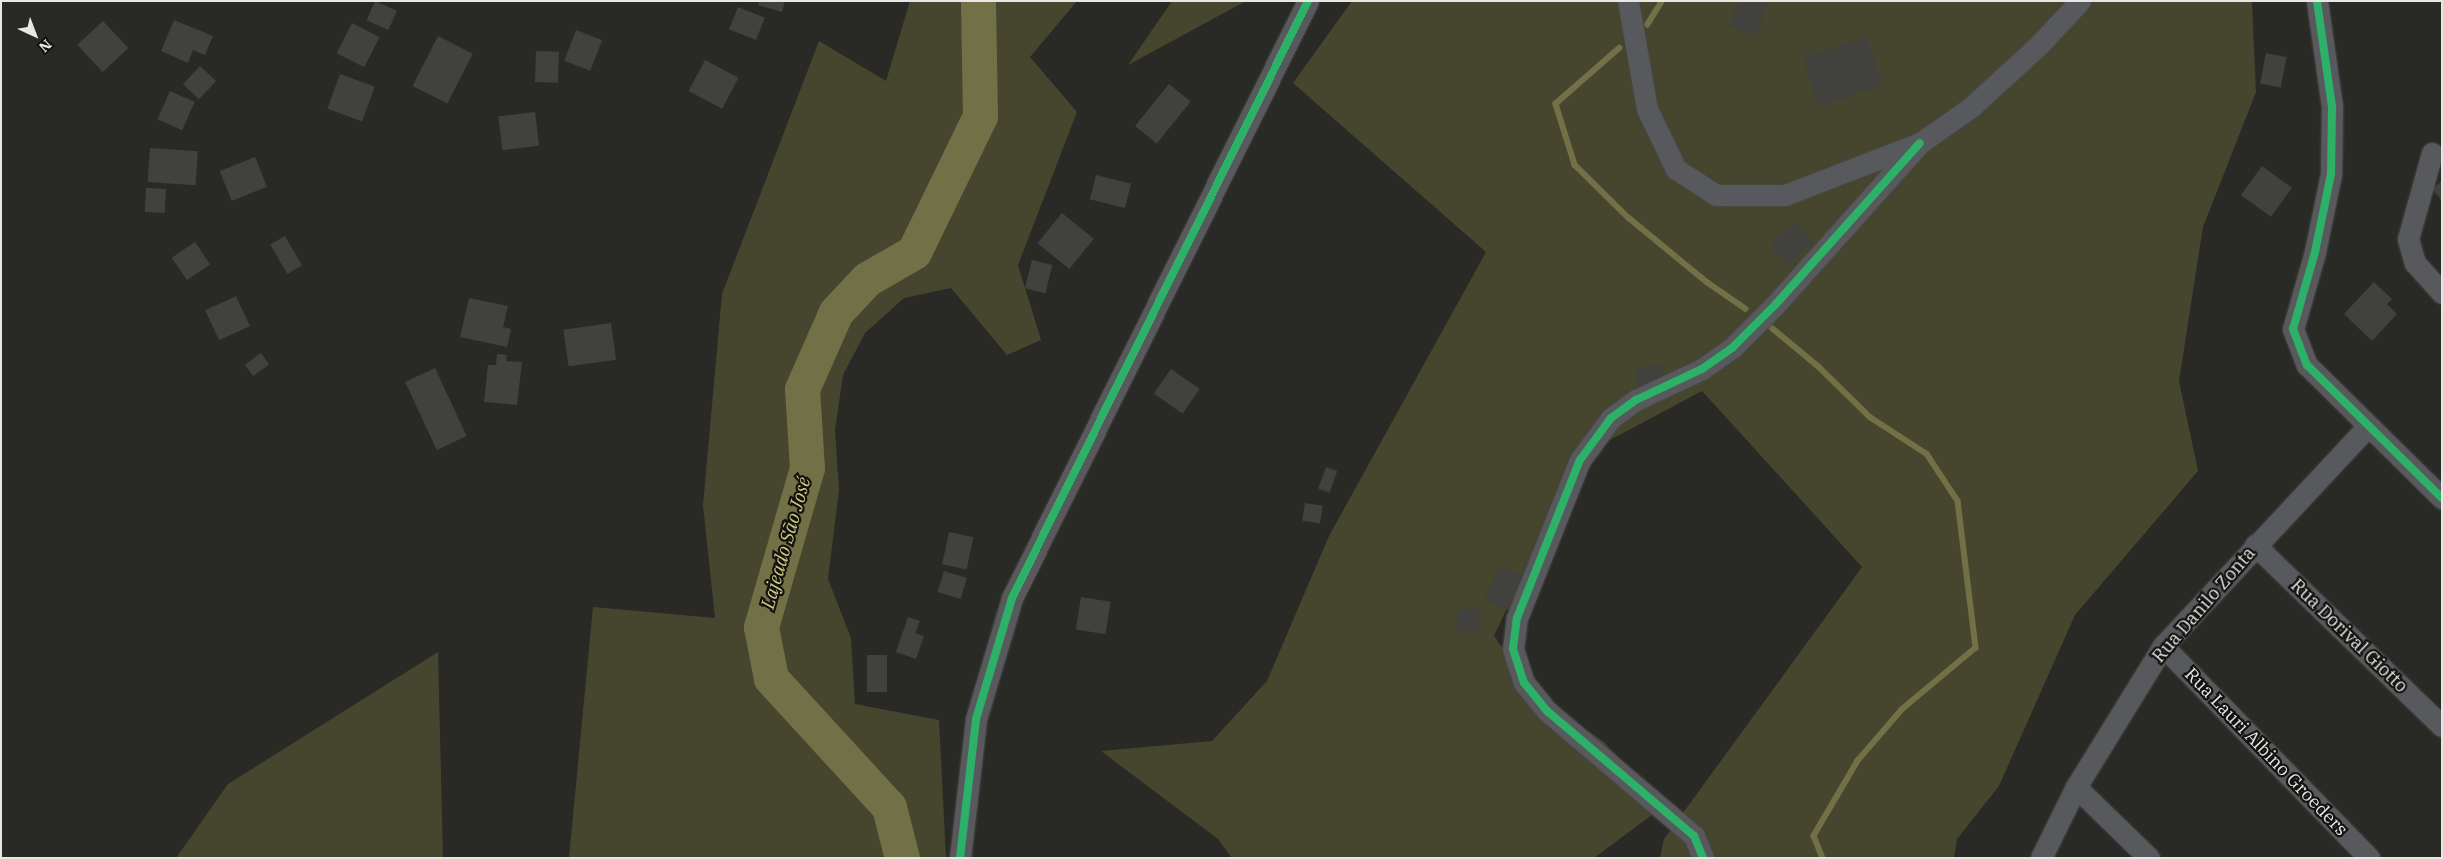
<!DOCTYPE html>
<html>
<head>
<meta charset="utf-8">
<style>
  body { margin:0 }
  #map { position:relative; width:2443px; height:859px; overflow:hidden; background:#292926; font-family:"IBM Plex Serif",serif }
  div>[style] { position:absolute }
  [style*='--x'] { left:calc(var(--x)*1px); top:calc(var(--y)*1px); width:calc(var(--w)*1px); rotate:calc(var(--a)*1deg) }
  .green>* { inset:0; background:#46462e }
  .stream>* { height:5.5px; margin:-2.75px; padding:0 2.75px; transform-origin:2.75px; border-radius:2.75px; background:#727047 }
  .river>* { height:35px; margin:-17.5px; padding:0 17.5px; transform-origin:17.5px; border-radius:17.5px; background:#727047 }
  .building>* { inset:0; background:#41413e; transform-origin:0 0 }
  .roads { filter:drop-shadow(0 0 1px #474745) drop-shadow(0 0 1px #474745) }
  .minor>* { height:21px; margin:-10.5px; padding:0 10.5px; transform-origin:10.5px; border-radius:10.5px; background:#58595d }
  .cycleway>* { height:8px; margin:-4px; padding:0 4px; transform-origin:4px; border-radius:4px; background:#2db169 }
  span { translate:-50% -50%; white-space:nowrap; text-align:center; line-height:1.15; -webkit-text-stroke:4.5px #121210; paint-order:stroke }
  .street-label { font-size:18px; color:#e7e7e4 }
  .water-label { font-size:19px; color:#cfcd83; font-style:italic }
  .frame { position:absolute; inset:0; border:2px solid #e7e7e4; pointer-events:none }
  .north { position:absolute; left:10px; top:10px; width:50px; height:50px; -webkit-text-stroke:4px #121210; paint-order:stroke; rotate:137deg; font-size:14px; font-weight:700; line-height:20px; text-align:center; color:#e7e7e4 }
  .north::after { content:''; display:block; margin:auto; width:18px; height:22px; background:#e7e7e4; clip-path:polygon(50% 0,100% 100%,50% 72%,0 100%) }
</style>
</head>
<body>
<div id="map">
  <div class="green">
    <i style="clip-path:polygon(910px 1px,1077px 1px,1030px 57px,1077px 112px,1018px 265px,1041px 340px,1007px 355px,951px 288px,904px 298px,865px 333px,843px 375px,835px 430px,839px 490px,828px 579px,851px 638px,855px 704px,939px 720px,946px 858px,569px 858px,593px 607px,715px 618px,703px 505px,722px 294px,819px 41px,886px 81px)"></i>
    <i style="clip-path:polygon(1172px 1px,1246px 1px,1128px 65px)"></i>
    <i style="clip-path:polygon(1352px 1px,2256px 1px,2252px 2px,2256px 92px,2203px 227px,2179px 381px,2198px 471px,2075px 615px,1999px 786px,1957px 839px,1954px 858px,1660px 858px,1664px 839px,1862px 567px,1702px 391px,1578px 457px,1494px 636px,1534px 693px,1604px 742px,1664px 806px,1594px 858px,1232px 858px,1218px 839px,1101px 751px,1212px 741px,1267px 681px,1329px 536px,1486px 252px,1293px 83px)"></i>
    <i style="clip-path:polygon(438px 652px,443px 858px,176px 858px,228px 784px)"></i>
  </div>
  <div class="stream">
    <i style="--x:1647;--y:25;--w:28;--a:-58"></i>
    <i style="--x:1620;--y:48;--w:85;--a:138.8"></i>
    <i style="--x:1556;--y:104;--w:64;--a:72.7"></i>
    <i style="--x:1575;--y:165;--w:76;--a:44.5"></i>
    <i style="--x:1629;--y:218;--w:101;--a:39.4"></i>
    <i style="--x:1707;--y:282;--w:47;--a:34.7"></i>
    <i style="--x:1765;--y:322;--w:69;--a:39.7"></i>
    <i style="--x:1818;--y:366;--w:73;--a:44.4"></i>
    <i style="--x:1870;--y:417;--w:68;--a:33"></i>
    <i style="--x:1927;--y:454;--w:56;--a:56.6"></i>
    <i style="--x:1958;--y:501;--w:148;--a:83"></i>
    <i style="--x:1976;--y:648;--w:95;--a:140.1"></i>
    <i style="--x:1903;--y:709;--w:69;--a:130.9"></i>
    <i style="--x:1858;--y:761;--w:87;--a:120.4"></i>
    <i style="--x:1814;--y:836;--w:24;--a:68"></i>
  </div>
  <div class="river">
    <i style="--x:902;--y:858;--w:53;--a:-104.3"></i>
    <i style="--x:889;--y:807;--w:175;--a:-132.5"></i>
    <i style="--x:771;--y:678;--w:52;--a:-101.1"></i>
    <i style="--x:761;--y:627;--w:166;--a:-73.9"></i>
    <i style="--x:807;--y:468;--w:79;--a:-93.6"></i>
    <i style="--x:802;--y:389;--w:84;--a:-66.2"></i>
    <i style="--x:836;--y:312;--w:45;--a:-46.8"></i>
    <i style="--x:867;--y:279;--w:54;--a:-29.9"></i>
    <i style="--x:914;--y:252;--w:151;--a:-64.1"></i>
    <i style="--x:980;--y:116;--w:115;--a:-91"></i>
  </div>
  <div class="building">
    <i style="left:375px;top:1px;width:24px;height:21px;rotate:24deg"></i>
    <i style="clip-path:polygon(759px 1px,785px 1px,782px 12px,758px 5px)"></i>
    <i style="clip-path:polygon(1739px 1px,1769px 1px,1755px 36px,1729px 25px)"></i>
    <i style="left:738px;top:7px;width:29px;height:24px;rotate:22deg"></i>
    <i style="clip-path:polygon(174px 20px,213px 36px,205px 55px,193px 50px,188px 63px,161px 51px)"></i>
    <i style="left:103px;top:21px;width:37px;height:35px;rotate:47deg"></i>
    <i style="left:352px;top:23px;width:31px;height:34px;rotate:27deg"></i>
    <i style="left:576px;top:30px;width:28px;height:33px;rotate:21deg"></i>
    <i style="left:438px;top:36px;width:39px;height:56px;rotate:27deg"></i>
    <i style="left:1867px;top:37px;width:51px;height:67px;rotate:72deg"></i>
    <i style="left:536px;top:51px;width:23px;height:31px;rotate:2deg"></i>
    <i style="left:2266px;top:53px;width:21px;height:31px;rotate:11deg"></i>
    <i style="left:705px;top:60px;width:38px;height:35px;rotate:28deg"></i>
    <i style="left:200px;top:66px;width:22px;height:25px;rotate:43deg"></i>
    <i style="left:340px;top:74px;width:37px;height:37px;rotate:20deg"></i>
    <i style="left:1169px;top:84px;width:28px;height:54px;rotate:39deg"></i>
    <i style="left:170px;top:91px;width:27px;height:31px;rotate:24deg"></i>
    <i style="left:535px;top:112px;width:34px;height:37px;rotate:83deg"></i>
    <i style="left:150px;top:148px;width:48px;height:34px;rotate:4deg"></i>
    <i style="left:255px;top:157px;width:32px;height:38px;rotate:68deg"></i>
    <i style="left:2262px;top:166px;width:37px;height:36px;rotate:36deg"></i>
    <i style="left:1096px;top:175px;width:36px;height:25px;rotate:14deg"></i>
    <i style="clip-path:polygon(2442px 181px,2442px 201px,2432px 189px)"></i>
    <i style="left:146px;top:188px;width:20px;height:24px;rotate:3deg"></i>
    <i style="left:1062px;top:213px;width:41px;height:39px;rotate:39deg"></i>
    <i style="left:1794px;top:222px;width:28px;height:34px;rotate:48deg"></i>
    <i style="left:285px;top:236px;width:34px;height:17px;rotate:60deg"></i>
    <i style="left:195px;top:242px;width:27px;height:28px;rotate:56deg"></i>
    <i style="left:1032px;top:260px;width:21px;height:29px;rotate:14deg"></i>
    <i style="clip-path:polygon(2374px 282px,2392px 299px,2387px 304px,2397px 314px,2372px 341px,2344px 314px)"></i>
    <i style="left:236px;top:296px;width:33px;height:34px;rotate:65deg"></i>
    <i style="clip-path:polygon(469px 298px,508px 306px,503px 327px,511px 329px,507px 347px,460px 337px)"></i>
    <i style="left:611px;top:323px;width:37px;height:48px;rotate:82deg"></i>
    <i style="left:261px;top:353px;width:14px;height:20px;rotate:54deg"></i>
    <i style="clip-path:polygon(497px 354px,507px 355px,506px 361px,522px 362px,517px 405px,484px 402px,488px 365px,496px 365px)"></i>
    <i style="left:1662px;top:363px;width:17px;height:27px;rotate:77deg"></i>
    <i style="left:435px;top:368px;width:75px;height:33px;rotate:65deg"></i>
    <i style="left:1171px;top:369px;width:35px;height:30px;rotate:35deg"></i>
    <i style="left:1326px;top:467px;width:12px;height:23px;rotate:20deg"></i>
    <i style="left:1305px;top:503px;width:18px;height:18px;rotate:9deg"></i>
    <i style="left:949px;top:532px;width:25px;height:33px;rotate:12deg"></i>
    <i style="left:1499px;top:566px;width:28px;height:37px;rotate:23deg"></i>
    <i style="left:944px;top:571px;width:24px;height:22px;rotate:17deg"></i>
    <i style="left:1081px;top:597px;width:30px;height:33px;rotate:9deg"></i>
    <i style="left:1457px;top:609px;width:23px;height:23px"></i>
    <i style="clip-path:polygon(908px 617px,920px 621px,915px 633px,924px 636px,916px 659px,896px 652px)"></i>
    <i style="left:867px;top:655px;width:20px;height:37px"></i>
  </div>
  <div class="roads">
    <div class="minor">
      <i style="--x:1628;--y:1;--w:110;--a:80"></i>
      <i style="--x:1647;--y:109;--w:67;--a:64.2"></i>
      <i style="--x:1676;--y:169;--w:48;--a:33"></i>
      <i style="--x:1716;--y:195;--w:69;--a:0"></i>
      <i style="--x:1785;--y:195;--w:145;--a:-21.1"></i>
      <i style="--x:1920;--y:143;--w:61;--a:-35"></i>
      <i style="--x:1970;--y:108;--w:92;--a:-42.4"></i>
      <i style="--x:2038;--y:46;--w:62;--a:-47"></i>
      <i style="--x:2317;--y:1;--w:106;--a:81.9"></i>
      <i style="--x:2332;--y:106;--w:68;--a:90.8"></i>
      <i style="--x:2331;--y:174;--w:80;--a:101.6"></i>
      <i style="--x:2315;--y:252;--w:80;--a:105.9"></i>
      <i style="--x:2293;--y:329;--w:39;--a:69"></i>
      <i style="--x:2307;--y:365;--w:190;--a:44.6"></i>
      <i style="--x:2432;--y:153;--w:89;--a:105.6"></i>
      <i style="--x:2408;--y:239;--w:25;--a:74"></i>
      <i style="--x:2415;--y:263;--w:40;--a:48"></i>
      <i style="--x:2255;--y:545;--w:260;--a:44.1"></i>
      <i style="--x:2163;--y:646;--w:296;--a:45.8"></i>
      <i style="--x:2076;--y:787;--w:102;--a:44.2"></i>
      <i style="--x:960;--y:858;--w:140;--a:-83.4"></i>
      <i style="--x:976;--y:719;--w:126;--a:-73.4"></i>
      <i style="--x:1012;--y:598;--w:666;--a:-63.63"></i>
      <i style="--x:1703;--y:858;--w:24;--a:-112"></i>
      <i style="--x:1694;--y:836;--w:193;--a:-139.6"></i>
      <i style="--x:1547;--y:711;--w:36;--a:-129"></i>
      <i style="--x:1524;--y:683;--w:36;--a:-108"></i>
      <i style="--x:1513;--y:649;--w:31;--a:-83"></i>
      <i style="--x:1517;--y:618;--w:170;--a:-68.3"></i>
      <i style="--x:1580;--y:460;--w:52;--a:-53.6"></i>
      <i style="--x:1611;--y:418;--w:31;--a:-36"></i>
      <i style="--x:1636;--y:400;--w:73;--a:-25.2"></i>
      <i style="--x:1702;--y:369;--w:38;--a:-35"></i>
      <i style="--x:1733;--y:347;--w:59;--a:-45"></i>
      <i style="--x:1775;--y:305;--w:217;--a:-48.2"></i>
      <i style="--x:2041;--y:858;--w:79;--a:-63.8"></i>
      <i style="--x:2076;--y:787;--w:166;--a:-58.3"></i>
      <i style="--x:2163;--y:646;--w:301;--a:-47"></i>
    </div>
  </div>
  <div class="cycleway">
    <i style="--x:2317;--y:1;--w:106;--a:81.9"></i>
    <i style="--x:2332;--y:106;--w:68;--a:90.8"></i>
    <i style="--x:2331;--y:174;--w:80;--a:101.6"></i>
    <i style="--x:2315;--y:252;--w:80;--a:105.9"></i>
    <i style="--x:2293;--y:329;--w:39;--a:69"></i>
    <i style="--x:2307;--y:365;--w:190;--a:44.6"></i>
    <i style="--x:960;--y:858;--w:140;--a:-83.4"></i>
    <i style="--x:976;--y:719;--w:126;--a:-73.4"></i>
    <i style="--x:1012;--y:598;--w:666;--a:-63.63"></i>
    <i style="--x:1703;--y:858;--w:24;--a:-112"></i>
    <i style="--x:1694;--y:836;--w:193;--a:-139.6"></i>
    <i style="--x:1547;--y:711;--w:36;--a:-129"></i>
    <i style="--x:1524;--y:683;--w:36;--a:-108"></i>
    <i style="--x:1513;--y:649;--w:31;--a:-83"></i>
    <i style="--x:1517;--y:618;--w:170;--a:-68.3"></i>
    <i style="--x:1580;--y:460;--w:52;--a:-53.6"></i>
    <i style="--x:1611;--y:418;--w:31;--a:-36"></i>
    <i style="--x:1636;--y:400;--w:73;--a:-25.2"></i>
    <i style="--x:1702;--y:369;--w:38;--a:-35"></i>
    <i style="--x:1733;--y:347;--w:59;--a:-45"></i>
    <i style="--x:1775;--y:305;--w:217;--a:-48.2"></i>
  </div>
  <div class="street-label">
    <span style="left:2204px;top:605px;rotate:-49deg">Rua Danilo Zonta</span>
    <span style="left:2349px;top:636px;rotate:44deg">Rua Dorival Giotto</span>
    <span style="left:2266px;top:752px;rotate:46deg">Rua Lauri Albino Groeders</span>
  </div>
  <div class="water-label">
    <span style="left:786px;top:543px;rotate:-74deg">Lajeado São José</span>
  </div>
  <div class="frame"></div>
  <div class="north">N</div>
</div>
</body>
</html>
